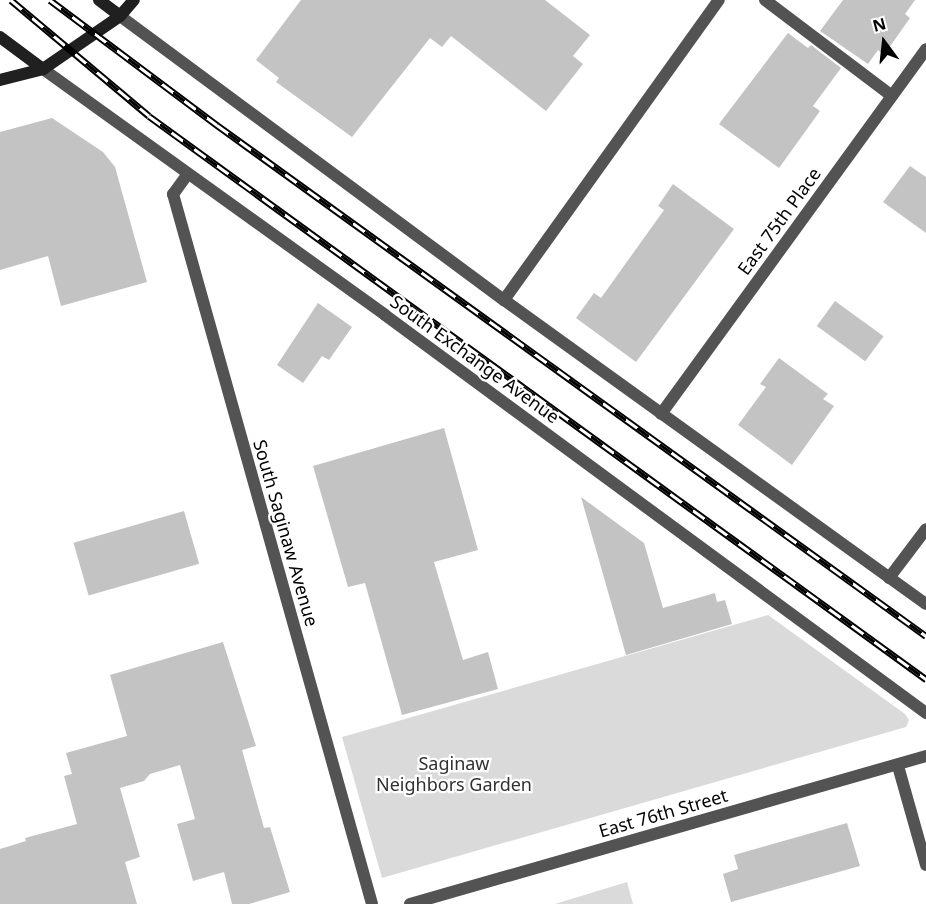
<!DOCTYPE html>
<html>
<head>
<meta charset="utf-8">
<style>
  body { margin:0 }
  #map { position:relative; width:926px; height:904px; overflow:hidden; background:#fff; font-family:"Noto Sans",sans-serif }
  div>[style] { position:absolute }
  [style*='--x'] { left:calc(var(--x)*1px); top:calc(var(--y)*1px); width:calc(var(--w)*1px); rotate:calc(var(--a)*1deg) }
  .green>* { inset:0; background:#dadada }
  .building>* { inset:0; background:#c3c3c3; transform-origin:0 0 }
  .service>* { height:12px; margin:-6px; padding:0 6px; transform-origin:6px; border-radius:6px; background:#535353 }
  .minor>* { height:12px; margin:-6px; padding:0 6px; transform-origin:6px; border-radius:6px; background:#535353 }
  .tertiary>* { height:12px; margin:-6px; padding:0 6px; transform-origin:6px; border-radius:6px; background:#535353 }
  .secondary>* { height:12px; margin:-6px; padding:0 6px; transform-origin:6px; border-radius:6px; background:#202020 }
  .rail>* { height:7px; margin-top:-3.5px; transform-origin:0; background:repeating-linear-gradient(90deg,#fff 0 14px,#000 0 28px); box-sizing:border-box; border-block:2px solid #000 }
  span { translate:-50% -50%; white-space:nowrap; text-align:center; line-height:1.15; -webkit-text-stroke:4.5px #fff; paint-order:stroke }
  .street-label { font-size:18px; color:#000 }
  .park-label { font-size:18px; color:#313131 }
  .north { position:absolute; left:854px; top:12px; width:60px; height:60px; -webkit-text-stroke:4px #fff; paint-order:stroke; rotate:345deg; font-size:16px; font-weight:700; line-height:24px; text-align:center; color:#000 }
  .north::after { content:''; display:block; margin:auto; width:21px; height:27px; background:#000; clip-path:polygon(50% 0,100% 100%,50% 72%,0 100%) }
</style>
</head>
<body>
<div id="map">
  <div class="green">
    <i style="clip-path:polygon(768px 615px,905px 714px,909px 720px,906px 727px,382px 878px,342px 737px)"></i>
    <i style="clip-path:polygon(627px 882px,633px 904px,555px 904px)"></i>
  </div>
  <div class="building">
    <i style="clip-path:polygon(301px 0,545px 0,590px 35px,573px 56px,583px 64px,546px 111px,451px 36px,442px 47px,430px 38px,352px 137px,276px 82px,279px 78px,256px 60px)"></i>
    <i style="clip-path:polygon(843px 0,915px 0,905px 14px,910px 18px,884px 55px,878px 50px,868px 64px,820px 31px)"></i>
    <i style="clip-path:polygon(788px 33px,808px 48px,811px 45px,841px 68px,813px 106px,820px 111px,779px 168px,719px 124px)"></i>
    <i style="clip-path:polygon(52px 118px,103px 152px,115px 167px,147px 282px,61px 306px,48px 256px,0 270px,0 132px)"></i>
    <i style="clip-path:polygon(910px 166px,926px 177px,926px 233px,883px 202px)"></i>
    <i style="clip-path:polygon(673px 184px,734px 229px,636px 362px,576px 318px,594px 293px,601px 298px,664px 210px,658px 206px)"></i>
    <i style="left:835px;top:301px;width:60px;height:31px;rotate:36deg"></i>
    <i style="clip-path:polygon(318px 303px,352px 327px,329px 360px,322px 356px,303px 383px,277px 365px)"></i>
    <i style="clip-path:polygon(779px 358px,828px 394px,823px 399px,834px 406px,792px 465px,738px 425px,766px 387px,760px 384px)"></i>
    <i style="clip-path:polygon(444px 428px,478px 550px,434px 562px,463px 660px,488px 652px,498px 689px,402px 715px,365px 583px,348px 587px,313px 466px)"></i>
    <i style="clip-path:polygon(581px 497px,644px 543px,663px 608px,715px 593px,717px 602px,725px 600px,732px 624px,626px 655px)"></i>
    <i style="left:184px;top:511px;width:55px;height:115px;rotate:74deg"></i>
    <i style="clip-path:polygon(223px 642px,256px 746px,242px 750px,264px 828px,270px 827px,290px 892px,249px 904px,232px 904px,224px 872px,193px 881px,177px 824px,195px 819px,180px 765px,150px 774px,144px 781px,120px 788px,140px 857px,125px 862px,137px 904px,0 904px,0 849px,26px 841px,25px 838px,77px 824px,64px 776px,72px 774px,66px 753px,127px 736px,110px 675px)"></i>
    <i style="clip-path:polygon(847px 823px,860px 866px,731px 902px,723px 874px,738px 869px,734px 855px)"></i>
  </div>
  <div class="service">
    <i style="--x:765;--y:0;--w:159;--a:37.1"></i>
    <i style="--x:504;--y:300;--w:369;--a:-54.4"></i>
    <i style="--x:889;--y:578;--w:61;--a:-52.9"></i>
  </div>
  <div class="minor">
    <i style="--x:187;--y:175;--w:24;--a:126"></i>
    <i style="--x:173;--y:194;--w:737;--a:74.34"></i>
    <i style="--x:661;--y:414;--w:451;--a:-54"></i>
    <i style="--x:898;--y:766;--w:103;--a:74.2"></i>
  </div>
  <div class="tertiary">
    <i style="--x:120;--y:16;--w:478;--a:36.5"></i>
    <i style="--x:504;--y:300;--w:520;--a:35.77"></i>
    <i style="--x:43;--y:69;--w:421;--a:35.7"></i>
    <i style="--x:385;--y:315;--w:672;--a:36.34"></i>
    <i style="--x:410;--y:904;--w:537;--a:-16"></i>
  </div>
  <div class="secondary">
    <i style="--x:99;--y:0;--w:26;--a:37"></i>
    <i style="--x:0;--y:37;--w:54;--a:36.7"></i>
    <i style="--x:0;--y:80;--w:44;--a:-14.3"></i>
    <i style="--x:43;--y:69;--w:93;--a:-34.5"></i>
    <i style="--x:120;--y:16;--w:21;--a:-49"></i>
  </div>
  <div class="rail">
    <i style="--x:11;--y:0;--w:180;--a:40"></i>
    <i style="--x:149;--y:116;--w:960;--a:35.93"></i>
    <i style="--x:50;--y:0;--w:209;--a:36.8"></i>
    <i style="--x:217;--y:125;--w:874;--a:35.78"></i>
  </div>
  <div class="street-label">
    <span style="left:779px;top:221px;rotate:-54deg">East 75th Place</span>
    <span style="left:475px;top:359px;rotate:36deg">South Exchange Avenue</span>
    <span style="left:286px;top:533px;rotate:74deg">South Saginaw Avenue</span>
    <span style="left:663px;top:813px;rotate:-16deg">East 76th Street</span>
  </div>
  <div class="park-label">
    <span style="left:454px;top:774px">Saginaw<br>Neighbors Garden</span>
  </div>
  <div class="north">N</div>
</div>
</body>
</html>
